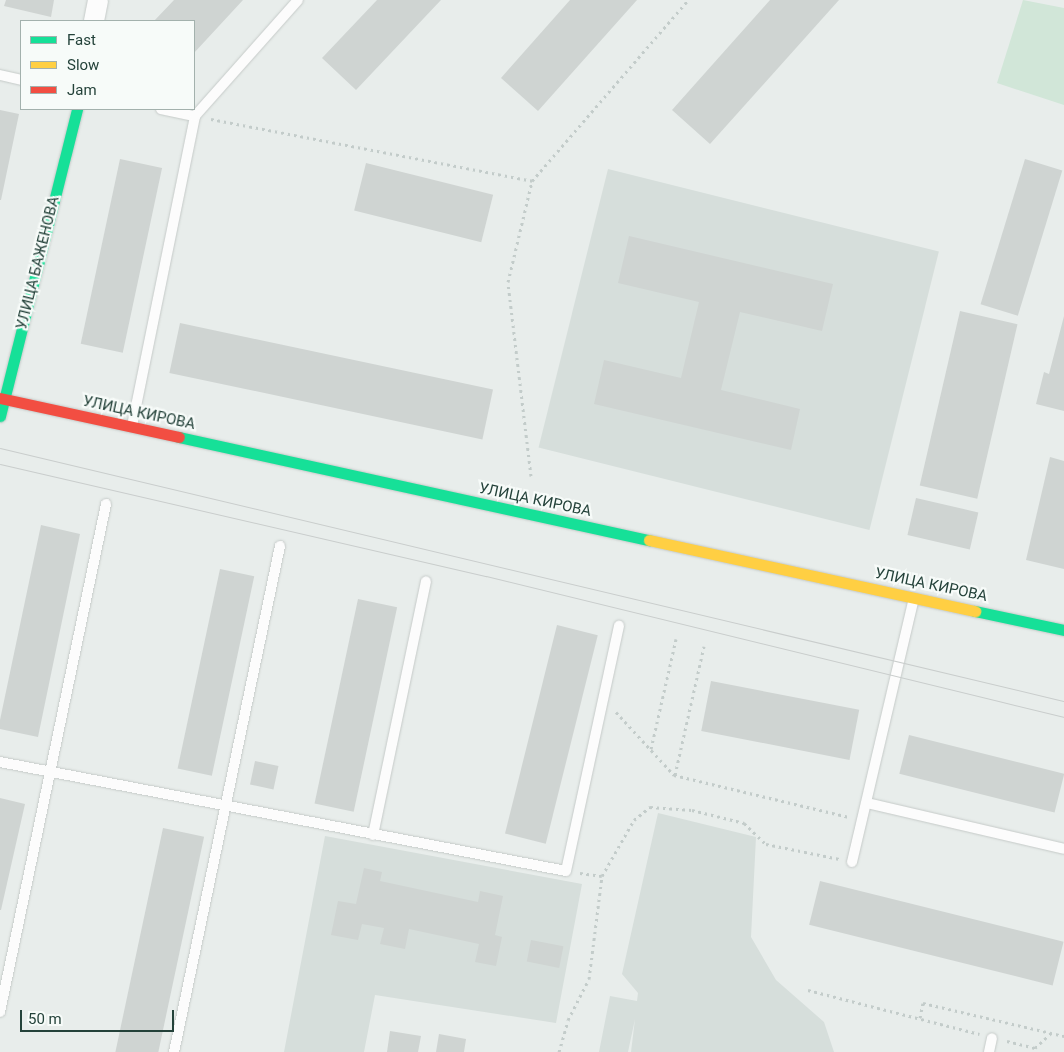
<!DOCTYPE html>
<html>
<head>
<meta charset="utf-8">
<style>
  body { margin:0 }
  #map { position:relative; width:1064px; height:1052px; overflow:hidden; background:#e8edeb; font-family:Roboto,sans-serif }
  div>[style] { position:absolute }
  [style*='--x'] { left:calc(var(--x)*1px); top:calc(var(--y)*1px); width:calc(var(--w)*1px); rotate:calc(var(--a)*1deg) }
  .built>* { inset:0; background:#d6dedb; transform-origin:0 0 }
  .green>* { inset:0; background:#d1e6d8 }
  .building>* { inset:0; background:#cfd4d2; transform-origin:0 0 }
  .path>* { height:3px; margin-top:-1.5px; transform-origin:0; background:repeating-linear-gradient(90deg,#c3ccca 0 2.5px,transparent 0 6.5px) }
  .roads { filter:drop-shadow(0 0 1px #c5cac8) drop-shadow(0 0 1px #c5cac8) }
  .lane>* { height:10px; margin:-5px; padding:0 5px; transform-origin:5px; border-radius:5px; background:#fcfcfc }
  .street>* { height:20px; margin:-10px; padding:0 10px; transform-origin:10px; border-radius:10px; background:#fcfcfc }
  .fast>* { height:11px; margin:-5.5px; padding:0 5.5px; transform-origin:5.5px; border-radius:5.5px; background:#16e098 }
  .slow>* { height:11px; margin:-5.5px; padding:0 5.5px; transform-origin:5.5px; border-radius:5.5px; background:#ffcf43 }
  .jam>* { height:11px; margin:-5.5px; padding:0 5.5px; transform-origin:5.5px; border-radius:5.5px; background:#f24e42 }
  .tram>* { height:1px; margin:-0.5px; padding:0 0.5px; transform-origin:0.5px; border-radius:0.5px; background:#c9cdcc }
  span { translate:-50% -50%; white-space:nowrap; text-align:center; line-height:1.15; -webkit-text-stroke:4.5px #f7fbf9; paint-order:stroke }
  .street-label { font-size:15px; color:#24423a }
  .legend { position:absolute; left:20px; top:20px; width:175px; height:90px; box-sizing:border-box; background:#f7fbf9; border:1px solid #a3b1ad; margin:0; padding:6px 9px; list-style:none; font-size:15px; color:#24423a }
  .legend li { display:flex; align-items:center; gap:10px; height:25px }
  .legend b { width:25px; border:1px solid #a3b1ad }
  .scale { position:absolute; left:20px; top:1010px; width:154px; height:22px; box-sizing:border-box; border:2px solid #24423a; border-top:0; padding-left:6px; font-size:15px; line-height:18px; white-space:nowrap; color:#24423a; -webkit-text-stroke:4px #f7fbf9; paint-order:stroke }
</style>
</head>
<body>
<div id="map">
  <div class="built">
    <i style="left:608px;top:169px;width:341px;height:287px;rotate:14deg"></i>
    <i style="clip-path:polygon(658px 813px,756px 837px,751px 937px,776px 980px,824px 1022px,834px 1052px,631px 1052px,635px 1019px,628px 1052px,599px 1052px,610px 996px,637px 1001px,638px 993px,622px 974px)"></i>
    <i style="clip-path:polygon(325px 836px,582px 884px,556px 1023px,375px 995px,364px 1052px,284px 1052px)"></i>
  </div>
  <div class="green">
    <i style="clip-path:polygon(1023px 0,1064px 8px,1064px 105px,997px 83px)"></i>
  </div>
  <div class="building">
    <i style="clip-path:polygon(6px 0,54px 0,51px 17px,4px 6px)"></i>
    <i style="clip-path:polygon(174px 0,243px 0,194px 53px,194px 21px,154px 21px)"></i>
    <i style="clip-path:polygon(377px 0,441px 0,356px 90px,322px 58px)"></i>
    <i style="clip-path:polygon(570px 0,637px 0,538px 111px,501px 78px)"></i>
    <i style="clip-path:polygon(770px 0,839px 0,710px 144px,672px 110px)"></i>
    <i style="clip-path:polygon(0 110px,19px 114px,1px 200px,0 200px)"></i>
    <i style="left:120px;top:159px;width:43px;height:189px;rotate:12deg"></i>
    <i style="left:1025px;top:159px;width:39px;height:152px;rotate:17deg"></i>
    <i style="left:366px;top:163px;width:131px;height:49px;rotate:14deg"></i>
    <i style="clip-path:polygon(629px 236px,833px 284px,822px 331px,740px 312px,721px 390px,800px 409px,791px 450px,594px 404px,604px 360px,681px 378px,699px 302px,618px 283px)"></i>
    <i style="left:960px;top:311px;width:59px;height:179px;rotate:13deg"></i>
    <i style="clip-path:polygon(1064px 316px,1064px 411px,1036px 404px,1044px 372px,1049px 374px)"></i>
    <i style="left:180px;top:323px;width:320px;height:51px;rotate:12deg"></i>
    <i style="clip-path:polygon(1050px 457px,1064px 461px,1064px 569px,1026px 560px)"></i>
    <i style="left:916px;top:498px;width:64px;height:38px;rotate:13deg"></i>
    <i style="clip-path:polygon(41px 525px,80px 534px,38px 737px,0 729px,0 720px)"></i>
    <i style="left:220px;top:569px;width:35px;height:204px;rotate:12deg"></i>
    <i style="left:358px;top:599px;width:40px;height:209px;rotate:12deg"></i>
    <i style="left:557px;top:625px;width:42px;height:215px;rotate:14deg"></i>
    <i style="left:711px;top:681px;width:151px;height:51px;rotate:11deg"></i>
    <i style="left:909px;top:735px;width:160px;height:40px;rotate:14deg"></i>
    <i style="left:255px;top:761px;width:24px;height:24px;rotate:12deg"></i>
    <i style="clip-path:polygon(0 798px,25px 804px,1px 910px,0 910px)"></i>
    <i style="left:163px;top:828px;width:42px;height:229px;rotate:12deg"></i>
    <i style="clip-path:polygon(364px 868px,382px 872px,380px 881px,478px 902px,480px 891px,503px 896px,495px 935px,502px 937px,496px 966px,475px 962px,479px 944px,409px 929px,405px 949px,380px 944px,384px 928px,362px 924px,358px 940px,331px 935px,338px 901px,356px 904px)"></i>
    <i style="left:820px;top:881px;width:251px;height:45px;rotate:14deg"></i>
    <i style="left:531px;top:940px;width:33px;height:22px;rotate:11deg"></i>
    <i style="clip-path:polygon(390px 1031px,421px 1036px,418px 1052px,387px 1052px)"></i>
    <i style="clip-path:polygon(439px 1034px,466px 1039px,464px 1052px,436px 1052px)"></i>
  </div>
  <div class="path">
    <i style="--x:211;--y:119;--w:327;--a:10.9"></i>
    <i style="--x:531;--y:476;--w:195;--a:-96.8"></i>
    <i style="--x:508;--y:282;--w:104;--a:-76.6"></i>
    <i style="--x:532;--y:181;--w:239;--a:-49.2"></i>
    <i style="--x:616;--y:712;--w:86;--a:47.4"></i>
    <i style="--x:674;--y:775;--w:180;--a:13.5"></i>
    <i style="--x:651;--y:749;--w:113;--a:-77.2"></i>
    <i style="--x:675;--y:775;--w:132;--a:-77.3"></i>
    <i style="--x:580;--y:873;--w:22;--a:8"></i>
    <i style="--x:808;--y:990;--w:177;--a:14.4"></i>
    <i style="--x:920;--y:1018;--w:15;--a:-79"></i>
    <i style="--x:923;--y:1003;--w:145;--a:13.2"></i>
    <i style="--x:1007;--y:1041;--w:29;--a:14"></i>
    <i style="--x:1035;--y:1048;--w:22;--a:-43"></i>
    <i style="--x:559;--y:1052;--w:33;--a:-74"></i>
    <i style="--x:568;--y:1020;--w:46;--a:-62.9"></i>
    <i style="--x:589;--y:979;--w:104;--a:-82.8"></i>
    <i style="--x:602;--y:876;--w:64;--a:-60.3"></i>
    <i style="--x:634;--y:820;--w:21;--a:-39"></i>
    <i style="--x:650;--y:807;--w:42;--a:4.1"></i>
    <i style="--x:692;--y:810;--w:54;--a:14"></i>
    <i style="--x:744;--y:823;--w:30;--a:44"></i>
    <i style="--x:766;--y:844;--w:75;--a:11.6"></i>
  </div>
  <div class="roads">
    <div class="lane">
      <i style="--x:0;--y:75;--w:22;--a:13"></i>
      <i style="--x:161;--y:109;--w:35;--a:12"></i>
      <i style="--x:132;--y:426;--w:316;--a:-78.5"></i>
      <i style="--x:195;--y:116;--w:155;--a:-48.4"></i>
      <i style="--x:0;--y:762;--w:576;--a:10.9"></i>
      <i style="--x:566;--y:871;--w:251;--a:-77.8"></i>
      <i style="--x:867;--y:803;--w:202;--a:13.1"></i>
      <i style="--x:373;--y:835;--w:259;--a:-78.2"></i>
      <i style="--x:852;--y:862;--w:271;--a:-76.8"></i>
      <i style="--x:0;--y:1012;--w:519;--a:-78.21"></i>
      <i style="--x:174;--y:1052;--w:517;--a:-78.17"></i>
      <i style="--x:989;--y:1052;--w:14;--a:-78"></i>
    </div>
    <div class="street">
      <i style="--x:94;--y:21;--w:21;--a:-79"></i>
    </div>
    <div class="fast">
      <i style="--x:0;--y:416;--w:317;--a:-75.9"></i>
      <i style="--x:179;--y:437;--w:481;--a:12.4"></i>
      <i style="--x:975;--y:611;--w:91;--a:12.1"></i>
    </div>
    <div class="slow">
      <i style="--x:649;--y:540;--w:334;--a:12.3"></i>
    </div>
    <div class="jam">
      <i style="--x:0;--y:398;--w:183;--a:12.3"></i>
    </div>
  </div>
  <div class="tram">
    <i style="--x:0;--y:448;--w:1094;--a:13.38"></i>
    <i style="--x:0;--y:464;--w:499;--a:13"></i>
    <i style="--x:486;--y:576;--w:595;--a:13.71"></i>
  </div>
  <div class="street-label">
    <span style="left:38px;top:263px;rotate:-76deg">УЛИЦА БАЖЕНОВА</span>
    <span style="left:139px;top:413px;rotate:12deg">УЛИЦА КИРОВА</span>
    <span style="left:535px;top:500px;rotate:12deg">УЛИЦА КИРОВА</span>
    <span style="left:931px;top:585px;rotate:12deg">УЛИЦА КИРОВА</span>
  </div>
  <ul class="legend">
  <li><b style="height:6px;background:#16e098"></b>Fast</li>
  <li><b style="height:6px;background:#ffcf43"></b>Slow</li>
  <li><b style="height:6px;background:#f24e42"></b>Jam</li>
  </ul>
  <div class="scale">50 m</div>
</div>
</body>
</html>
